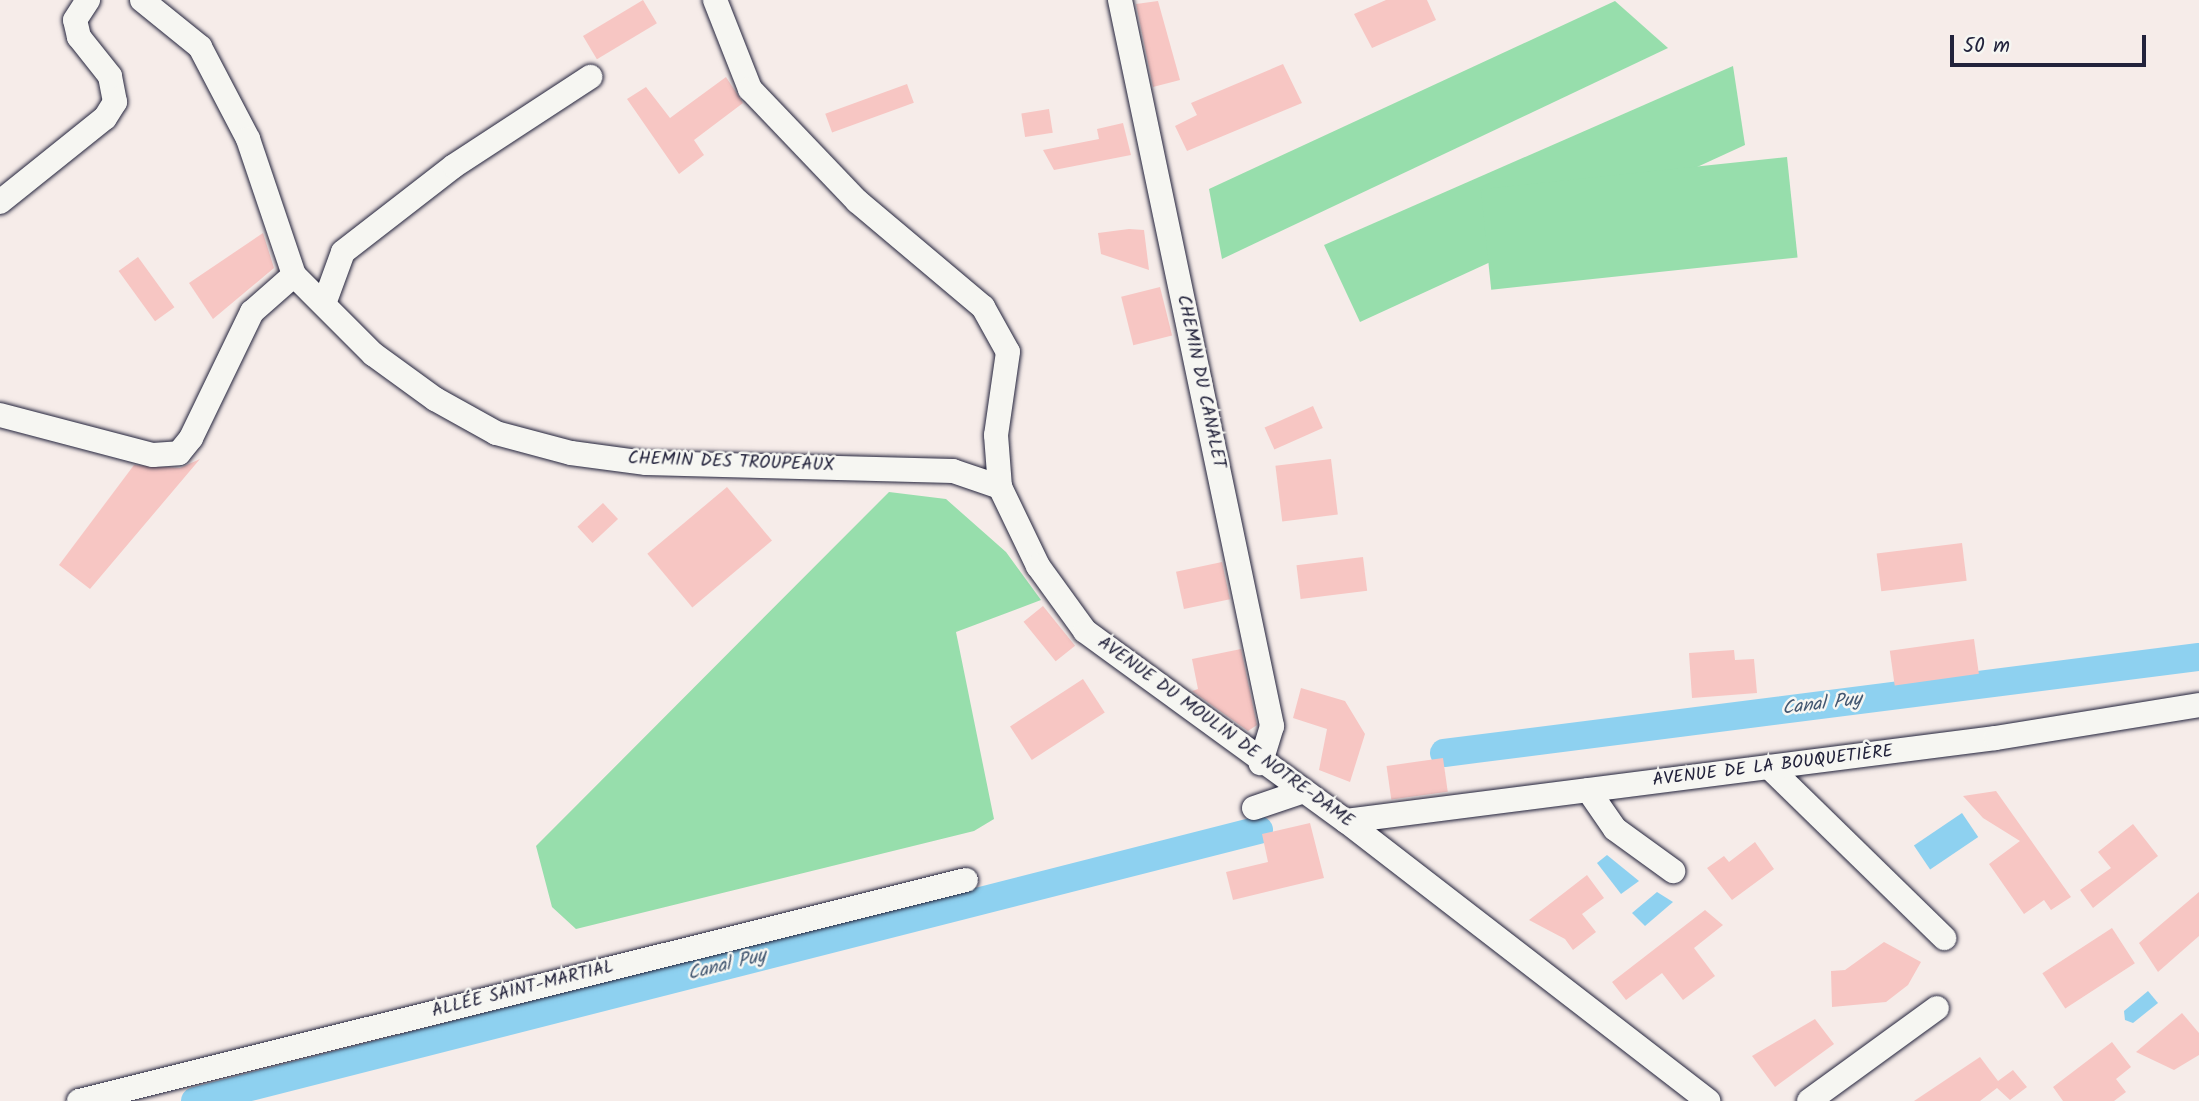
<!DOCTYPE html>
<html>
<head>
<meta charset="utf-8">
<style>
  body { margin:0 }
  #map { position:relative; width:2199px; height:1101px; overflow:hidden; background:#f6ece9; font-family:Kalam,sans-serif }
  div>[style] { position:absolute }
  [style*='--x'] { left:calc(var(--x)*1px); top:calc(var(--y)*1px); width:calc(var(--w)*1px); rotate:calc(var(--a)*1deg) }
  .green>* { inset:0; background:#97deac; transform-origin:0 0 }
  .water>* { inset:0; background:#8ed1f0; transform-origin:0 0 }
  .canal>* { height:28px; margin:-14px; padding:0 14px; transform-origin:14px; border-radius:14px; background:#8ed1f0 }
  .building>* { inset:0; background:#f7c6c3; transform-origin:0 0 }
  .roads { filter:drop-shadow(0 0 2px #22223b) drop-shadow(0 0 2px #22223b) }
  .minor>* { height:24px; margin:-12px; padding:0 12px; transform-origin:12px; border-radius:12px; background:#f6f6f2 }
  span { translate:-50% -50%; white-space:nowrap; text-align:center; line-height:1.15; -webkit-text-stroke:5px #f6f6f2; paint-order:stroke }
  .street-label { font-size:18px; color:#22223b }
  .water-label { font-size:19px; color:#425771; font-style:italic }
  .scale { position:absolute; left:1950px; top:35px; width:196px; height:32px; box-sizing:border-box; border:4px solid #22223b; border-top:0; padding-left:9px; font-size:21px; line-height:24px; white-space:nowrap; color:#22223b; -webkit-text-stroke:5px #f6f6f2; paint-order:stroke }
</style>
</head>
<body>
<div id="map">
  <div class="green">
    <i style="clip-path:polygon(1615px 1px,1668px 48px,1222px 259px,1209px 189px)"></i>
    <i style="clip-path:polygon(1733px 66px,1745px 145px,1360px 322px,1324px 245px)"></i>
    <i style="left:1787px;top:157px;width:101px;height:308px;rotate:84deg"></i>
    <i style="clip-path:polygon(889px 492px,946px 499px,1006px 552px,1041px 600px,956px 632px,994px 819px,974px 831px,576px 929px,552px 907px,536px 846px)"></i>
  </div>
  <div class="water">
    <i style="left:1962px;top:813px;width:29px;height:58px;rotate:56deg"></i>
    <i style="clip-path:polygon(1607px 855px,1639px 881px,1621px 894px,1597px 863px)"></i>
    <i style="clip-path:polygon(1657px 892px,1673px 902px,1645px 926px,1632px 913px)"></i>
    <i style="clip-path:polygon(2148px 991px,2158px 1003px,2133px 1023px,2125px 1020px,2124px 1011px)"></i>
  </div>
  <div class="canal">
    <i style="--x:1444;--y:753;--w:761;--a:-7.25"></i>
    <i style="--x:195;--y:1101;--w:1098;--a:-14.29"></i>
  </div>
  <div class="building">
    <i style="left:643px;top:0;width:27px;height:70px;rotate:59deg"></i>
    <i style="clip-path:polygon(1386px 0,1427px 0,1436px 20px,1372px 48px,1354px 14px)"></i>
    <i style="clip-path:polygon(1158px 1px,1180px 80px,1153px 87px,1136px 4px)"></i>
    <i style="clip-path:polygon(1283px 64px,1302px 103px,1187px 151px,1175px 126px,1197px 115px,1191px 103px)"></i>
    <i style="clip-path:polygon(726px 77px,743px 103px,694px 140px,704px 155px,679px 174px,627px 99px,646px 87px,670px 118px)"></i>
    <i style="left:907px;top:84px;width:20px;height:87px;rotate:70deg"></i>
    <i style="left:1049px;top:109px;width:24px;height:28px;rotate:81deg"></i>
    <i style="clip-path:polygon(1123px 123px,1131px 155px,1054px 170px,1043px 150px,1099px 139px,1097px 129px)"></i>
    <i style="clip-path:polygon(1129px 229px,1144px 230px,1149px 270px,1101px 254px,1098px 233px)"></i>
    <i style="clip-path:polygon(263px 233px,274px 268px,213px 319px,189px 283px)"></i>
    <i style="left:138px;top:257px;width:62px;height:24px;rotate:54deg"></i>
    <i style="left:1160px;top:287px;width:50px;height:40px;rotate:76deg"></i>
    <i style="left:1313px;top:406px;width:24px;height:53px;rotate:66deg"></i>
    <i style="clip-path:polygon(200px 459px,90px 589px,59px 565px,134px 465px,180px 468px)"></i>
    <i style="left:1331px;top:459px;width:56px;height:56px;rotate:83deg"></i>
    <i style="left:727px;top:487px;width:70px;height:104px;rotate:50deg"></i>
    <i style="left:603px;top:503px;width:22px;height:35px;rotate:47deg"></i>
    <i style="left:1962px;top:543px;width:38px;height:86px;rotate:83deg"></i>
    <i style="left:1363px;top:557px;width:34px;height:67px;rotate:83deg"></i>
    <i style="left:1222px;top:562px;width:38px;height:47px;rotate:78deg"></i>
    <i style="left:1043px;top:606px;width:51px;height:25px;rotate:51deg"></i>
    <i style="left:1974px;top:639px;width:35px;height:85px;rotate:82deg"></i>
    <i style="clip-path:polygon(1241px 649px,1257px 725px,1248px 731px,1192px 691px,1198px 689px,1192px 659px)"></i>
    <i style="clip-path:polygon(1734px 650px,1735px 660px,1754px 659px,1757px 693px,1692px 698px,1689px 653px)"></i>
    <i style="left:1083px;top:679px;width:40px;height:87px;rotate:57deg"></i>
    <i style="clip-path:polygon(1301px 688px,1345px 701px,1365px 734px,1350px 782px,1319px 770px,1327px 729px,1293px 718px)"></i>
    <i style="left:1443px;top:758px;width:34px;height:57px;rotate:82deg"></i>
    <i style="clip-path:polygon(1996px 791px,2071px 897px,2051px 910px,2044px 900px,2024px 914px,1989px 864px,2020px 841px,1983px 818px,1963px 796px)"></i>
    <i style="clip-path:polygon(1310px 823px,1324px 878px,1233px 900px,1226px 872px,1268px 862px,1262px 834px)"></i>
    <i style="clip-path:polygon(2133px 824px,2158px 856px,2093px 908px,2080px 890px,2111px 868px,2098px 852px)"></i>
    <i style="clip-path:polygon(1755px 842px,1774px 869px,1732px 900px,1707px 868px,1724px 856px,1729px 862px)"></i>
    <i style="clip-path:polygon(1587px 875px,1604px 898px,1582px 914px,1596px 932px,1573px 950px,1565px 939px,1529px 920px)"></i>
    <i style="clip-path:polygon(2199px 892px,2199px 936px,2158px 972px,2139px 943px)"></i>
    <i style="clip-path:polygon(1705px 910px,1723px 925px,1694px 948px,1715px 976px,1683px 1000px,1662px 973px,1626px 1000px,1612px 982px)"></i>
    <i style="left:2112px;top:928px;width:42px;height:83px;rotate:57deg"></i>
    <i style="clip-path:polygon(1884px 942px,1921px 962px,1908px 985px,1886px 1002px,1832px 1007px,1831px 971px,1845px 970px)"></i>
    <i style="clip-path:polygon(2182px 1013px,2199px 1033px,2199px 1055px,2174px 1070px,2136px 1052px)"></i>
    <i style="clip-path:polygon(1815px 1019px,1834px 1044px,1775px 1087px,1752px 1056px)"></i>
    <i style="clip-path:polygon(2112px 1042px,2131px 1067px,2116px 1079px,2126px 1092px,2114px 1101px,2063px 1101px,2053px 1087px)"></i>
    <i style="clip-path:polygon(1980px 1057px,1998px 1081px,2013px 1070px,2027px 1087px,2010px 1100px,1997px 1088px,1980px 1101px,1914px 1101px)"></i>
  </div>
  <div class="roads">
    <div class="minor">
      <i style="--x:142;--y:0;--w:75;--a:39"></i>
      <i style="--x:200;--y:47;--w:104;--a:62.4"></i>
      <i style="--x:248;--y:139;--w:144;--a:71.3"></i>
      <i style="--x:294;--y:275;--w:112;--a:45"></i>
      <i style="--x:373;--y:354;--w:77;--a:36"></i>
      <i style="--x:435;--y:399;--w:70;--a:29.1"></i>
      <i style="--x:496;--y:433;--w:78;--a:14.9"></i>
      <i style="--x:571;--y:453;--w:76;--a:7.6"></i>
      <i style="--x:646;--y:463;--w:307;--a:1.5"></i>
      <i style="--x:953;--y:471;--w:50;--a:18.8"></i>
      <i style="--x:715;--y:0;--w:96;--a:68.5"></i>
      <i style="--x:750;--y:89;--w:155;--a:46.3"></i>
      <i style="--x:857;--y:201;--w:165;--a:40.1"></i>
      <i style="--x:983;--y:307;--w:51;--a:60.9"></i>
      <i style="--x:1008;--y:352;--w:84;--a:98.2"></i>
      <i style="--x:996;--y:435;--w:52;--a:85.6"></i>
      <i style="--x:1000;--y:487;--w:88;--a:64.3"></i>
      <i style="--x:1038;--y:566;--w:80;--a:54.1"></i>
      <i style="--x:1085;--y:631;--w:323;--a:36.1"></i>
      <i style="--x:1346;--y:821;--w:458;--a:37.7"></i>
      <i style="--x:1120;--y:0;--w:742;--a:78.17"></i>
      <i style="--x:1272;--y:726;--w:39;--a:107"></i>
      <i style="--x:0;--y:202;--w:134;--a:-38.7"></i>
      <i style="--x:105;--y:118;--w:19;--a:-58"></i>
      <i style="--x:115;--y:102;--w:26;--a:-101"></i>
      <i style="--x:110;--y:76;--w:50;--a:-128.5"></i>
      <i style="--x:79;--y:37;--w:17;--a:-103"></i>
      <i style="--x:75;--y:20;--w:24;--a:-57"></i>
      <i style="--x:324;--y:304;--w:55;--a:-69.9"></i>
      <i style="--x:343;--y:252;--w:140;--a:-37.8"></i>
      <i style="--x:454;--y:166;--w:163;--a:-33.2"></i>
      <i style="--x:0;--y:415;--w:158;--a:14.7"></i>
      <i style="--x:153;--y:455;--w:26;--a:-4"></i>
      <i style="--x:179;--y:453;--w:19;--a:-51"></i>
      <i style="--x:191;--y:438;--w:140;--a:-64.2"></i>
      <i style="--x:252;--y:312;--w:56;--a:-41.4"></i>
      <i style="--x:1769;--y:767;--w:245;--a:44.3"></i>
      <i style="--x:1588;--y:790;--w:47;--a:55.3"></i>
      <i style="--x:1615;--y:829;--w:72;--a:35.9"></i>
      <i style="--x:1254;--y:808;--w:50;--a:-18.8"></i>
      <i style="--x:1346;--y:821;--w:655;--a:-7.28"></i>
      <i style="--x:1996;--y:738;--w:206;--a:-9.2"></i>
      <i style="--x:79;--y:1101;--w:914;--a:-13.99"></i>
      <i style="--x:1809;--y:1101;--w:158;--a:-36"></i>
    </div>
  </div>
  <div class="street-label">
    <span style="left:1200px;top:382px;rotate:78deg">CHEMIN DU CANALET</span>
    <span style="left:731px;top:463px;rotate:2deg">CHEMIN DES TROUPEAUX</span>
    <span style="left:1225px;top:733px;rotate:36deg">AVENUE DU MOULIN DE NOTRE-DAME</span>
    <span style="left:1773px;top:767px;rotate:-7deg">AVENUE DE LA BOUQUETIÈRE</span>
    <span style="left:523px;top:990px;rotate:-14deg">ALLÉE SAINT-MARTIAL</span>
  </div>
  <div class="water-label">
    <span style="left:1822px;top:705px;rotate:-7deg">Canal Puy</span>
    <span style="left:727px;top:966px;rotate:-14deg">Canal Puy</span>
  </div>
  <div class="scale">50 m</div>
</div>
</body>
</html>
